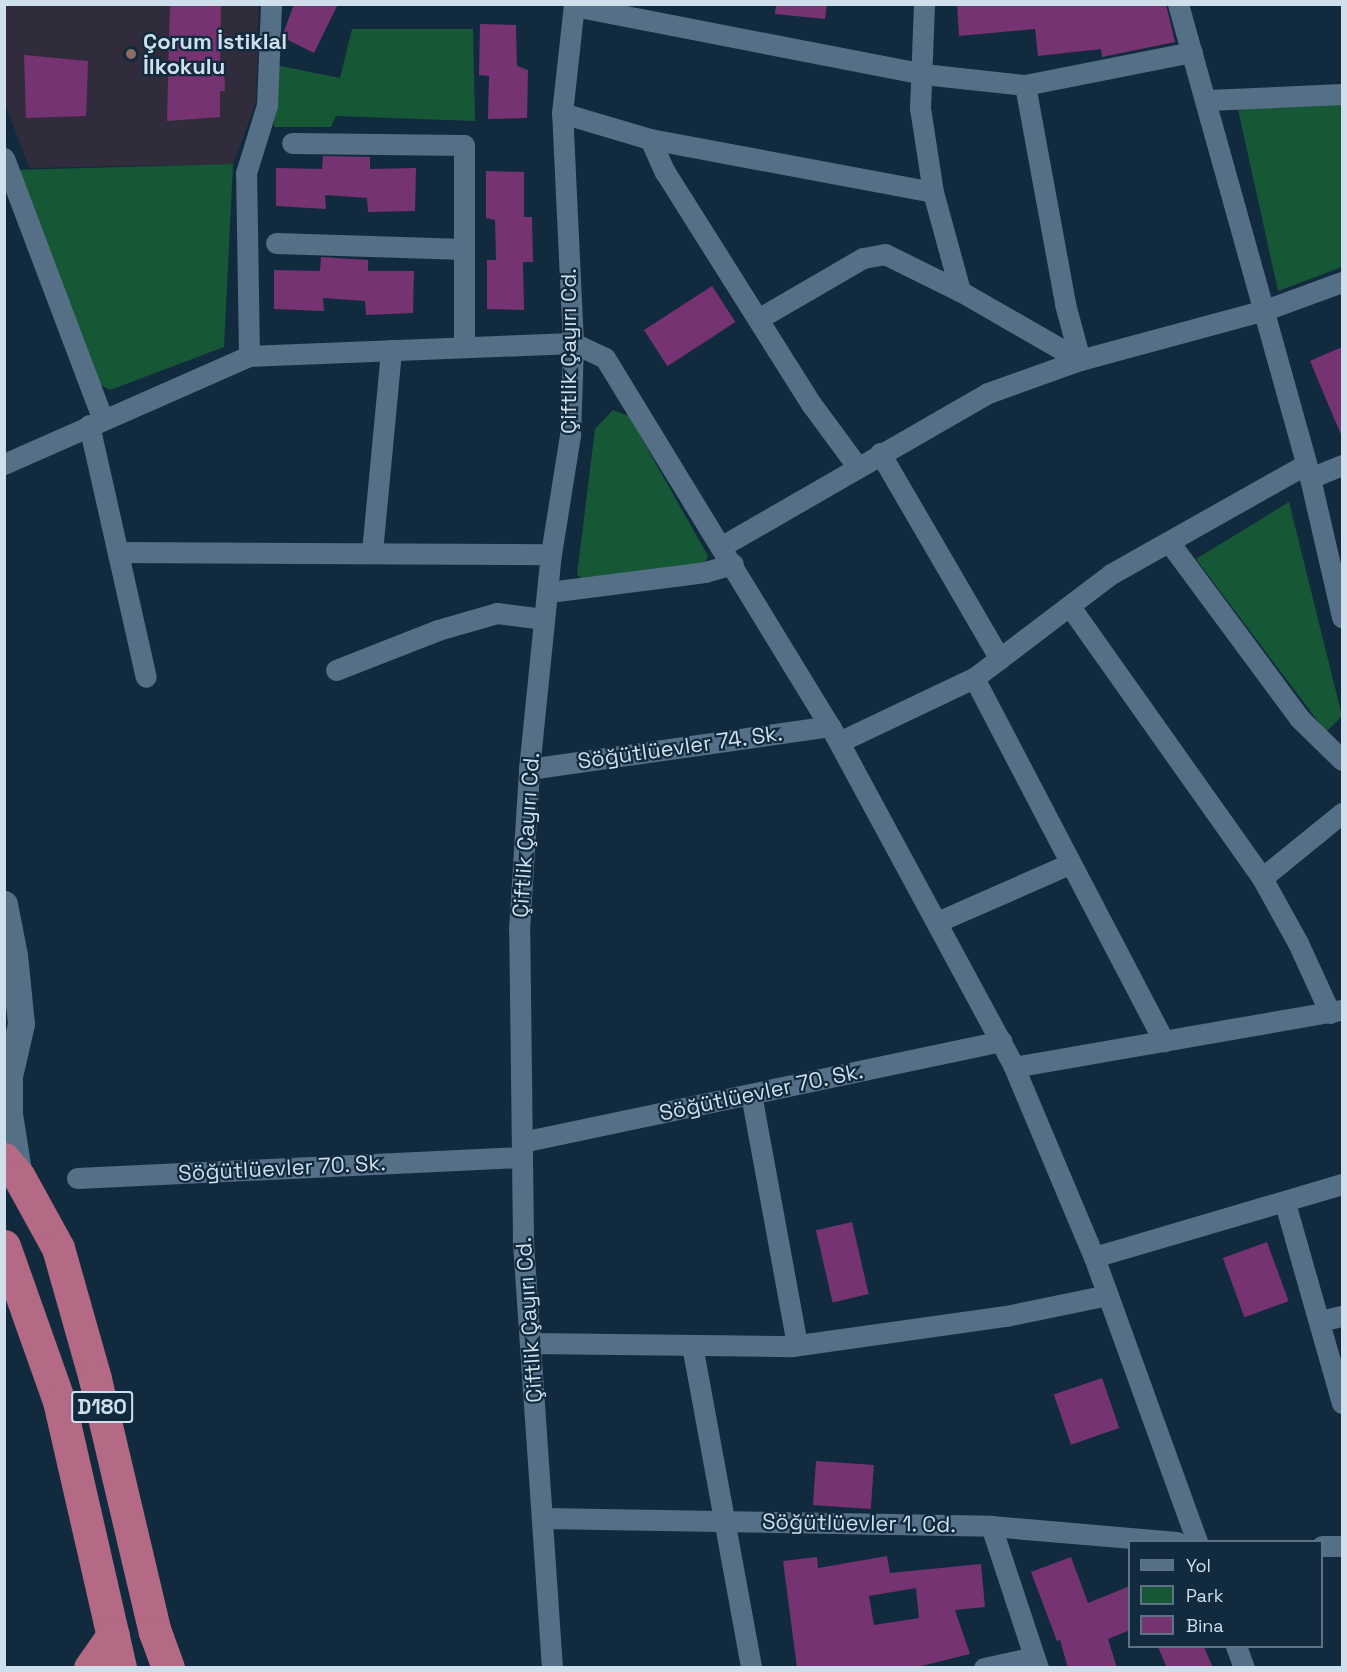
<!DOCTYPE html>
<html>
<head>
<meta charset="utf-8">
<style>
  body { margin:0 }
  #map { position:relative; width:1347px; height:1672px; overflow:hidden; background:#112a3e; font-family:"Space Grotesk",sans-serif }
  div>[style] { position:absolute }
  [style*='--x'] { left:calc(var(--x)*1px); top:calc(var(--y)*1px); width:calc(var(--w)*1px); rotate:calc(var(--a)*1deg) }
  .industrial>* { inset:0; background:#312c3c }
  .green>* { inset:0; background:#165836 }
  .building>* { inset:0; background:#763371; transform-origin:0 0 }
  .minor>* { height:21px; margin:-10.5px; padding:0 10.5px; transform-origin:10.5px; border-radius:10.5px; background:#546f86 }
  .tertiary>* { height:27px; margin:-13.5px; padding:0 13.5px; transform-origin:13.5px; border-radius:13.5px; background:#546f86 }
  .trunk>* { height:33px; margin:-16.5px; padding:0 16.5px; transform-origin:16.5px; border-radius:16.5px; background:#b46a85 }
  .dots>* { width:16px; height:16px; translate:-50% -50%; box-sizing:border-box; border:3px solid #112a3e; border-radius:50% }
  span { translate:-50% -50%; white-space:nowrap; text-align:center; line-height:1.15; -webkit-text-stroke:4.5px #112a3e; paint-order:stroke }
  .shield-label span { padding:2px 4px; background:#112a3e; border:2px solid; border-radius:4px; -webkit-text-stroke-width:0 }
  .shield-label { font-size:21px; color:#d0dfec; font-weight:700 }
  .poi-label { font-size:22px; color:#d0dfec; font-weight:700 }
  .left { translate:0 -50%; text-align:left }
  .street-label { font-size:22px; color:#d0dfec }
  .frame { position:absolute; inset:0; border:6px solid #d0dfec; pointer-events:none }
  .legend { position:absolute; left:1128px; top:1540px; width:195px; height:108px; box-sizing:border-box; background:#112a3e; border:2px solid #5d7284; margin:0; padding:8px 10px; list-style:none; font-size:18px; color:#d0dfec }
  .legend li { display:flex; align-items:center; gap:12px; height:30px }
  .legend b { width:30px; border:2px solid #5d7284 }
</style>
</head>
<body>
<div id="map">
  <div class="industrial">
    <i style="clip-path:polygon(5px 5px,259px 5px,256px 103px,233px 164px,29px 168px,5px 103px)"></i>
  </div>
  <div class="green">
    <i style="clip-path:polygon(352px 29px,473px 29px,475px 121px,336px 116px,331px 127px,274px 127px,275px 65px,340px 78px)"></i>
    <i style="clip-path:polygon(1342px 103px,1342px 267px,1278px 291px,1237px 105px)"></i>
    <i style="clip-path:polygon(233px 164px,224px 347px,110px 390px,94px 381px,14px 170px)"></i>
    <i style="clip-path:polygon(613px 410px,629px 416px,708px 556px,703px 567px,589px 584px,577px 575px,595px 429px)"></i>
    <i style="clip-path:polygon(1289px 502px,1342px 716px,1326px 732px,1196px 559px)"></i>
  </div>
  <div class="building">
    <i style="clip-path:polygon(170px 4px,221px 4px,220px 67px,224px 67px,225px 91px,220px 91px,220px 117px,167px 121px)"></i>
    <i style="clip-path:polygon(294px 4px,338px 4px,314px 53px,282px 37px)"></i>
    <i style="clip-path:polygon(776px 4px,827px 4px,825px 19px,775px 14px)"></i>
    <i style="clip-path:polygon(957px 4px,1166px 4px,1175px 42px,1102px 57px,1101px 49px,1038px 56px,1035px 29px,959px 36px)"></i>
    <i style="clip-path:polygon(480px 24px,516px 25px,517px 66px,528px 70px,527px 118px,488px 119px,489px 76px,479px 75px)"></i>
    <i style="clip-path:polygon(24px 55px,88px 61px,86px 116px,26px 118px)"></i>
    <i style="clip-path:polygon(323px 156px,370px 157px,370px 169px,416px 168px,415px 211px,368px 212px,367px 198px,325px 195px,326px 209px,276px 206px,276px 168px,322px 169px)"></i>
    <i style="clip-path:polygon(486px 171px,524px 172px,524px 217px,532px 217px,533px 262px,523px 262px,524px 310px,487px 309px,487px 260px,496px 260px,495px 220px,486px 218px)"></i>
    <i style="clip-path:polygon(321px 257px,368px 260px,368px 271px,414px 271px,413px 313px,366px 315px,365px 301px,323px 298px,324px 311px,274px 309px,274px 270px,320px 271px)"></i>
    <i style="left:712px;top:286px;width:43px;height:81px;rotate:57deg"></i>
    <i style="clip-path:polygon(1342px 347px,1342px 437px,1310px 361px)"></i>
    <i style="left:852px;top:1222px;width:74px;height:37px;rotate:77deg"></i>
    <i style="left:1267px;top:1242px;width:63px;height:47px;rotate:70deg"></i>
    <i style="left:1102px;top:1378px;width:53px;height:51px;rotate:71deg"></i>
    <i style="left:816px;top:1461px;width:58px;height:44px;rotate:4deg"></i>
    <i style="clip-path:polygon(evenodd,887px 1556px,890px 1573px,981px 1564px,985px 1607px,955px 1610px,970px 1654px,913px 1668px,797px 1668px,783px 1561px,817px 1557px,818px 1568px,887px 1556px,916px 1588px,919px 1618px,874px 1625px,869px 1596px,916px 1588px)"></i>
    <i style="clip-path:polygon(1071px 1557px,1088px 1603px,1130px 1586px,1130px 1630px,1108px 1639px,1117px 1668px,1068px 1668px,1060px 1640px,1057px 1641px,1031px 1572px)"></i>
    <i style="clip-path:polygon(1158px 1647px,1204px 1647px,1213px 1668px,1167px 1668px)"></i>
  </div>
  <div class="minor">
    <i style="--x:924;--y:4;--w:104;--a:92.2"></i>
    <i style="--x:920;--y:108;--w:85;--a:81.2"></i>
    <i style="--x:933;--y:192;--w:103;--a:74.7"></i>
    <i style="--x:1178;--y:4;--w:492;--a:74.4"></i>
    <i style="--x:1310;--y:478;--w:143;--a:77"></i>
    <i style="--x:574;--y:6;--w:356;--a:11"></i>
    <i style="--x:923;--y:74;--w:103;--a:6.2"></i>
    <i style="--x:1025;--y:85;--w:170;--a:-11.2"></i>
    <i style="--x:1025;--y:85;--w:223;--a:79.6"></i>
    <i style="--x:1065;--y:304;--w:58;--a:75"></i>
    <i style="--x:1207;--y:100;--w:135;--a:-2.5"></i>
    <i style="--x:562;--y:113;--w:92;--a:16.5"></i>
    <i style="--x:650;--y:139;--w:288;--a:10.6"></i>
    <i style="--x:650;--y:139;--w:36;--a:66"></i>
    <i style="--x:665;--y:172;--w:275;--a:57.8"></i>
    <i style="--x:812;--y:405;--w:76;--a:53.6"></i>
    <i style="--x:292;--y:143;--w:172;--a:0.7"></i>
    <i style="--x:464;--y:145;--w:202;--a:90"></i>
    <i style="--x:4;--y:158;--w:280;--a:69.3"></i>
    <i style="--x:276;--y:243;--w:188;--a:1.8"></i>
    <i style="--x:758;--y:319;--w:121;--a:-30.2"></i>
    <i style="--x:863;--y:258;--w:22;--a:-10"></i>
    <i style="--x:885;--y:254;--w:84;--a:26.3"></i>
    <i style="--x:960;--y:291;--w:138;--a:29.9"></i>
    <i style="--x:249;--y:356;--w:183;--a:-90.9"></i>
    <i style="--x:246;--y:173;--w:71;--a:-72.8"></i>
    <i style="--x:267;--y:105;--w:101;--a:-87.7"></i>
    <i style="--x:89;--y:425;--w:258;--a:77.3"></i>
    <i style="--x:880;--y:453;--w:238;--a:59.8"></i>
    <i style="--x:4;--y:464;--w:268;--a:-23.8"></i>
    <i style="--x:249;--y:356;--w:324;--a:-2.3"></i>
    <i style="--x:573;--y:343;--w:35;--a:25"></i>
    <i style="--x:605;--y:358;--w:431;--a:58.6"></i>
    <i style="--x:830;--y:726;--w:387;--a:61.6"></i>
    <i style="--x:1014;--y:1067;--w:206;--a:67.2"></i>
    <i style="--x:1094;--y:1257;--w:303;--a:70.1"></i>
    <i style="--x:1310;--y:478;--w:35;--a:-22"></i>
    <i style="--x:1169;--y:542;--w:219;--a:53.5"></i>
    <i style="--x:1299;--y:718;--w:60;--a:44.3"></i>
    <i style="--x:722;--y:546;--w:307;--a:-29.9"></i>
    <i style="--x:988;--y:393;--w:98;--a:-19.7"></i>
    <i style="--x:1080;--y:360;--w:192;--a:-15.1"></i>
    <i style="--x:1265;--y:310;--w:82;--a:-20"></i>
    <i style="--x:118;--y:552;--w:433;--a:0.3"></i>
    <i style="--x:372;--y:552;--w:203;--a:-84.6"></i>
    <i style="--x:549;--y:592;--w:157;--a:-7.3"></i>
    <i style="--x:705;--y:572;--w:29;--a:-16"></i>
    <i style="--x:1071;--y:608;--w:331;--a:54.7"></i>
    <i style="--x:1262;--y:878;--w:74;--a:61"></i>
    <i style="--x:1298;--y:943;--w:77;--a:65.4"></i>
    <i style="--x:336;--y:670;--w:110;--a:-21.4"></i>
    <i style="--x:438;--y:630;--w:61;--a:-16.1"></i>
    <i style="--x:497;--y:613;--w:47;--a:7.3"></i>
    <i style="--x:974;--y:678;--w:410;--a:62.4"></i>
    <i style="--x:839;--y:742;--w:149;--a:-25.4"></i>
    <i style="--x:974;--y:678;--w:172;--a:-37.2"></i>
    <i style="--x:1111;--y:574;--w:224;--a:-29.4"></i>
    <i style="--x:529;--y:769;--w:304;--a:-8.1"></i>
    <i style="--x:1262;--y:878;--w:103;--a:-39.1"></i>
    <i style="--x:937;--y:922;--w:144;--a:-23.7"></i>
    <i style="--x:1014;--y:1067;--w:333;--a:-9.9"></i>
    <i style="--x:751;--y:1094;--w:255;--a:79.6"></i>
    <i style="--x:522;--y:1142;--w:490;--a:-11.9"></i>
    <i style="--x:77;--y:1178;--w:445;--a:-2.7"></i>
    <i style="--x:1285;--y:1203;--w:208;--a:74.1"></i>
    <i style="--x:1094;--y:1257;--w:259;--a:-16.4"></i>
    <i style="--x:1320;--y:1321;--w:23;--a:-13"></i>
    <i style="--x:530;--y:1343;--w:262;--a:0.7"></i>
    <i style="--x:792;--y:1346;--w:216;--a:-8"></i>
    <i style="--x:1006;--y:1316;--w:104;--a:-11.6"></i>
    <i style="--x:692;--y:1345;--w:328;--a:79.6"></i>
    <i style="--x:542;--y:1518;--w:449;--a:1"></i>
    <i style="--x:991;--y:1526;--w:186;--a:4.9"></i>
    <i style="--x:991;--y:1526;--w:150;--a:71.7"></i>
    <i style="--x:1322;--y:1546;--w:20;--a:0"></i>
    <i style="--x:1236;--y:1646;--w:23;--a:70"></i>
    <i style="--x:552;--y:1668;--w:430;--a:-93.9"></i>
    <i style="--x:523;--y:1239;--w:309;--a:-90.7"></i>
    <i style="--x:519;--y:930;--w:161;--a:-86.4"></i>
    <i style="--x:529;--y:769;--w:216;--a:-84.2"></i>
    <i style="--x:551;--y:554;--w:121;--a:-80.9"></i>
    <i style="--x:570;--y:435;--w:92;--a:-88.1"></i>
    <i style="--x:573;--y:343;--w:230;--a:-92.7"></i>
    <i style="--x:562;--y:113;--w:110;--a:-83.7"></i>
    <i style="--x:984;--y:1668;--w:51;--a:-12.4"></i>
  </div>
  <div class="tertiary">
    <i style="--x:4;--y:904;--w:52;--a:78.9"></i>
    <i style="--x:14;--y:955;--w:69;--a:84.2"></i>
    <i style="--x:21;--y:1024;--w:53;--a:103"></i>
    <i style="--x:9;--y:1076;--w:38;--a:90"></i>
    <i style="--x:9;--y:1114;--w:64;--a:81"></i>
  </div>
  <div class="trunk">
    <i style="--x:4;--y:1159;--w:23;--a:50"></i>
    <i style="--x:19;--y:1177;--w:81;--a:61.2"></i>
    <i style="--x:58;--y:1248;--w:136;--a:74.2"></i>
    <i style="--x:95;--y:1379;--w:260;--a:76.7"></i>
    <i style="--x:155;--y:1632;--w:38;--a:70"></i>
    <i style="--x:4;--y:1246;--w:164;--a:70.5"></i>
    <i style="--x:59;--y:1401;--w:274;--a:77.1"></i>
    <i style="--x:90;--y:1668;--w:40;--a:-55.1"></i>
  </div>
  <div class="dots">
    <i style="left:131px;top:54px;background:#8d6e63"></i>
  </div>
  <div class="shield-label">
    <span style="left:102px;top:1407px">D180</span>
  </div>
  <div class="poi-label">
    <span class="left" style="left:143px;top:54px">Çorum İstiklal<br>İlkokulu</span>
  </div>
  <div class="street-label">
    <span style="left:569px;top:351px;rotate:-90deg">Çiftlik Çayırı Cd.</span>
    <span style="left:680px;top:747px;rotate:-8deg">Söğütlüevler 74. Sk.</span>
    <span style="left:526px;top:835px;rotate:-86deg">Çiftlik Çayırı Cd.</span>
    <span style="left:761px;top:1092px;rotate:-12deg">Söğütlüevler 70. Sk.</span>
    <span style="left:282px;top:1168px;rotate:-3deg">Söğütlüevler 70. Sk.</span>
    <span style="left:529px;top:1320px;rotate:-94deg">Çiftlik Çayırı Cd.</span>
    <span style="left:859px;top:1523px;rotate:1deg">Söğütlüevler 1. Cd.</span>
  </div>
  <div class="frame"></div>
  <ul class="legend">
  <li><b style="height:8px;background:#546f86"></b>Yol</li>
  <li><b style="height:16px;background:#165836"></b>Park</li>
  <li><b style="height:16px;background:#763371"></b>Bina</li>
  </ul>
</div>
</body>
</html>
